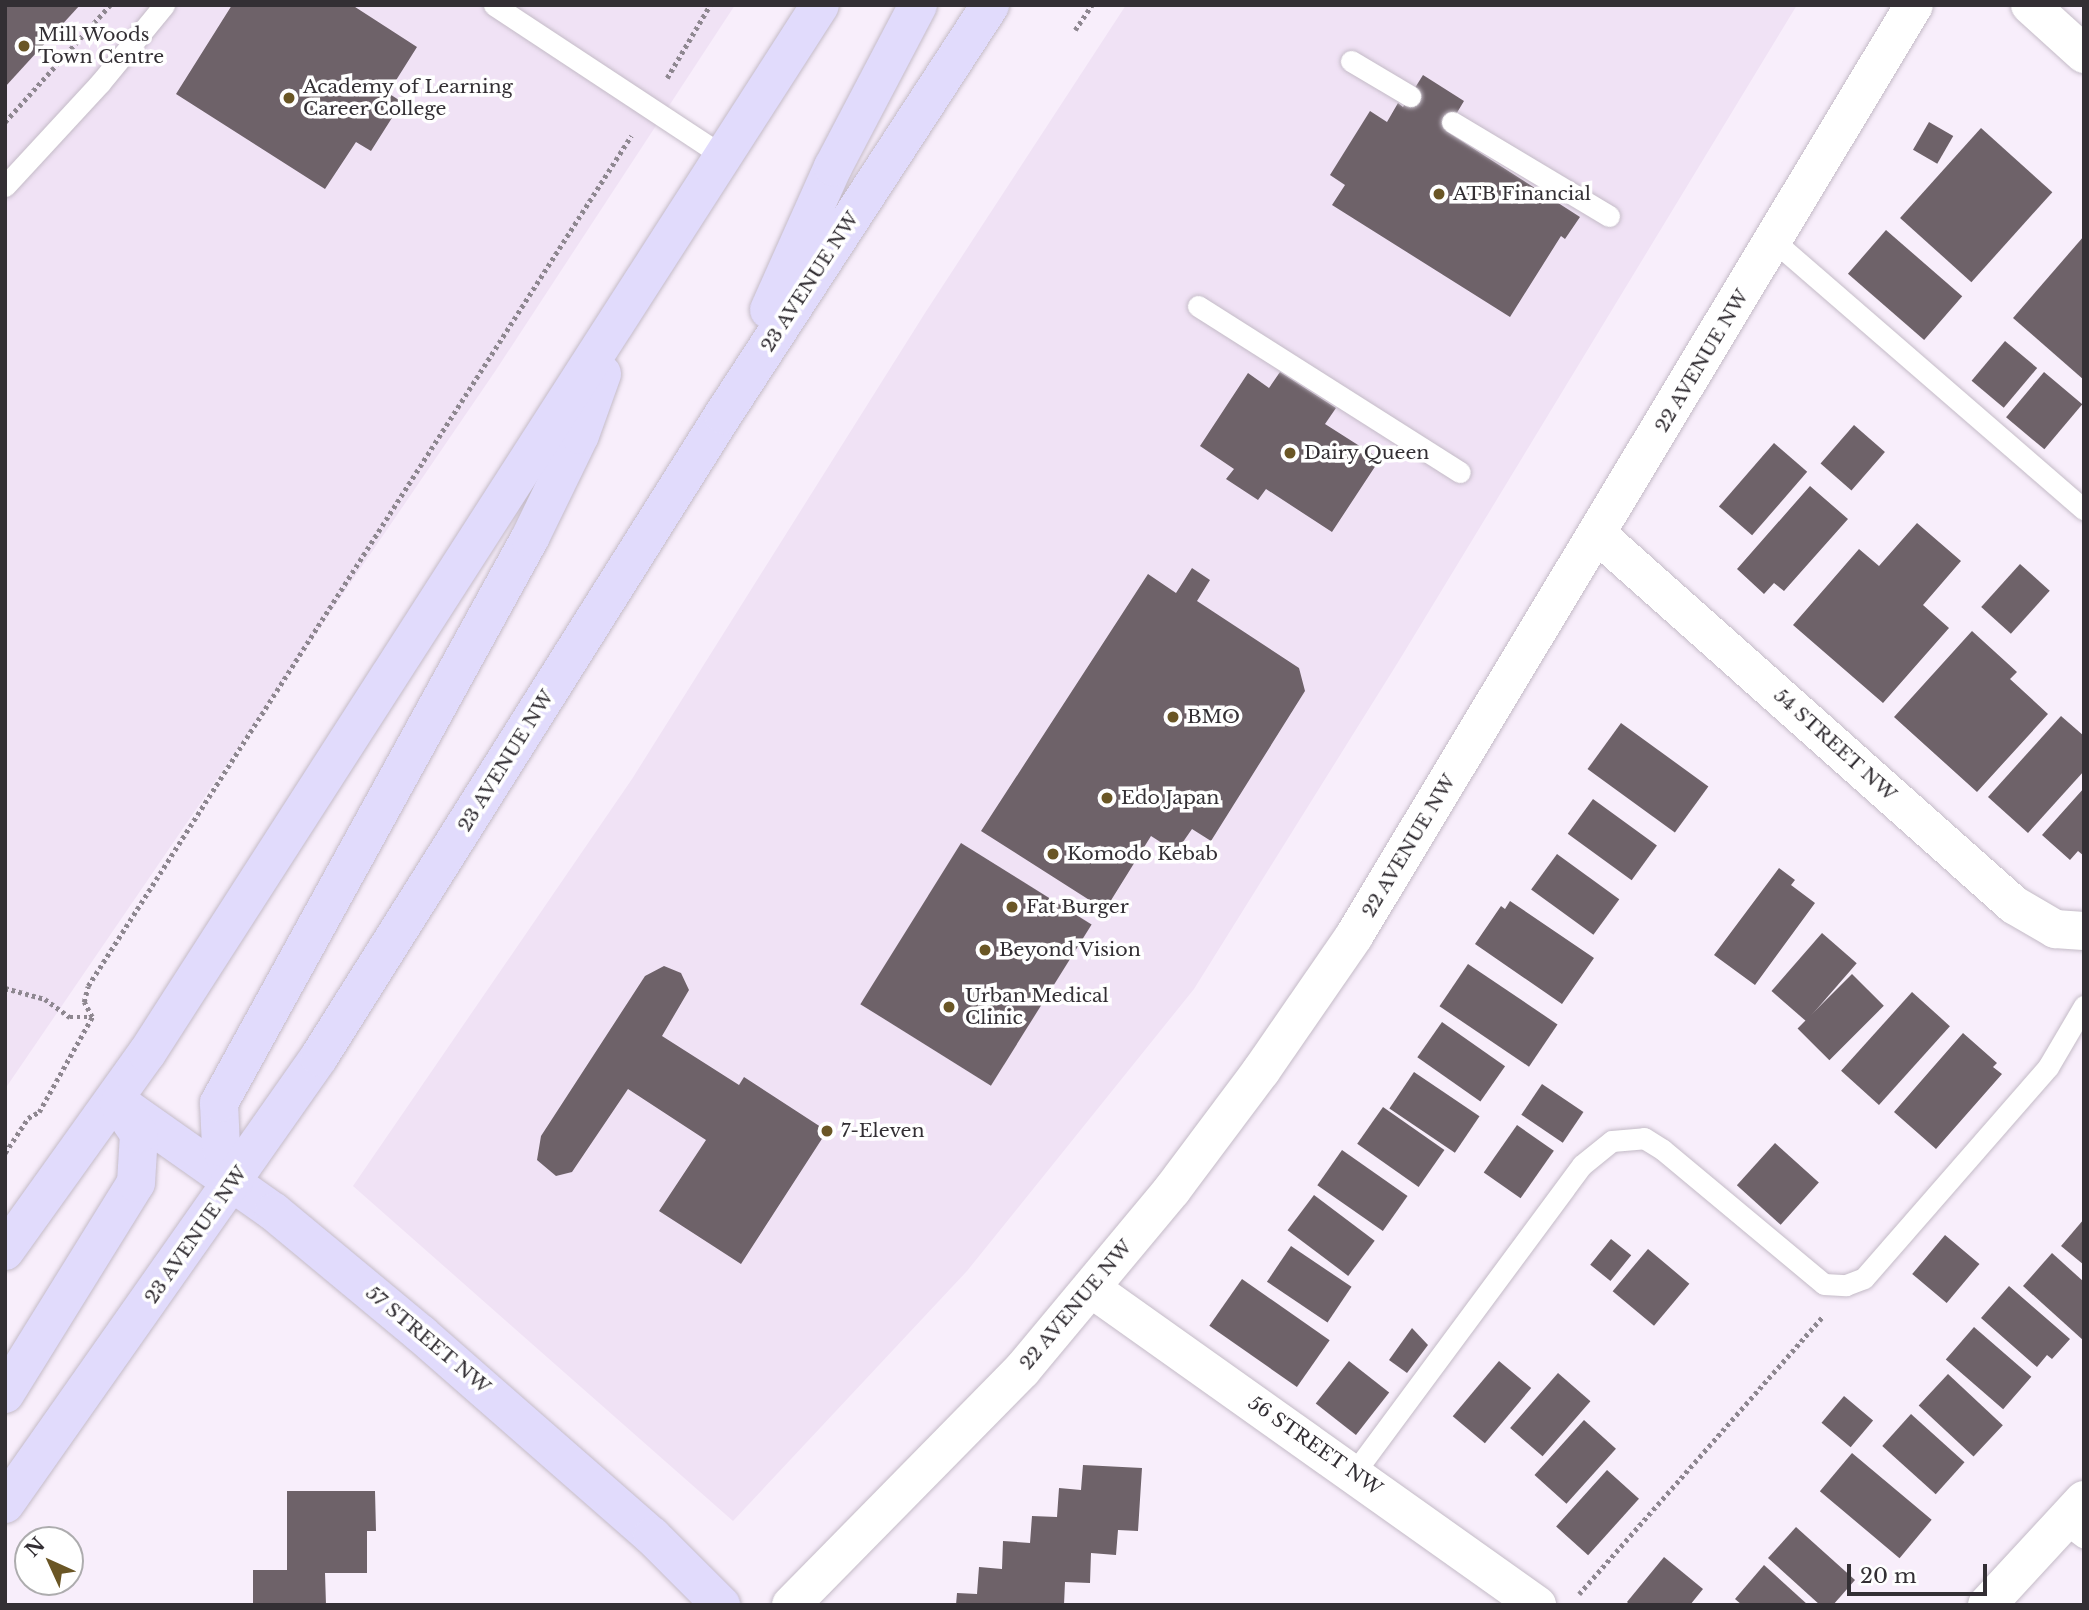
<!DOCTYPE html>
<html>
<head>
<meta charset="utf-8">
<style>
  body { margin:0 }
  #map { position:relative; width:2089px; height:1610px; overflow:hidden; background:#f8eefb; font-family:"Libre Baskerville",serif }
  div>[style] { position:absolute }
  [style*='--x'] { left:calc(var(--x)*1px); top:calc(var(--y)*1px); width:calc(var(--w)*1px); rotate:calc(var(--a)*1deg) }
  .built>* { inset:0; background:#f0e2f5 }
  .building>* { inset:0; background:#6e6269; transform-origin:0 0 }
  .path>* { height:4.5px; margin-top:-2.25px; transform-origin:0; background:repeating-linear-gradient(90deg,#8e8790 0 3.5px,transparent 0 7px) }
  .roads { filter:drop-shadow(0 0 2px #c4bbc7) drop-shadow(0 0 2px #c4bbc7) }
  .lane>* { height:21px; margin:-10.5px; padding:0 10.5px; transform-origin:10.5px; border-radius:10.5px; background:#fff }
  .street>* { height:38px; margin:-19px; padding:0 19px; transform-origin:19px; border-radius:19px; background:#fff }
  .secondary>* { height:38px; margin:-19px; padding:0 19px; transform-origin:19px; border-radius:19px; background:#e1dbfc }
  .dots>* { width:19px; height:19px; translate:-50% -50%; box-sizing:border-box; border:4px solid #fff; border-radius:50% }
  span { translate:-50% -50%; white-space:nowrap; text-align:center; line-height:1.15; -webkit-text-stroke:7px #fff; paint-order:stroke }
  .poi-label { font-size:19px; color:#332f34 }
  .left { translate:0 -50%; text-align:left }
  .street-label { font-size:19px; color:#332f34 }
  .frame { position:absolute; inset:0; border:7px solid #332f34; pointer-events:none }
  .north { position:absolute; left:14px; top:1526px; width:70px; height:70px; box-sizing:border-box; background:#fff; border:2px solid #adacae; border-radius:50%; rotate:315deg; font-size:19px; font-weight:700; line-height:28px; text-align:center; color:#332f34 }
  .north::after { content:''; display:block; margin:auto; width:24px; height:32px; background:#6a5625; clip-path:polygon(50% 0,100% 100%,50% 72%,0 100%) }
  .scale { position:absolute; left:1847px; top:1564px; width:140px; height:32px; box-sizing:border-box; border:4px solid #332f34; border-top:0; padding-left:9px; font-size:21px; line-height:24px; white-space:nowrap; color:#332f34; -webkit-text-stroke:5px #fff; paint-order:stroke }
</style>
</head>
<body>
<div id="map">
  <div class="built">
    <i style="clip-path:polygon(5px 5px,735px 5px,496px 370px,5px 1089px)"></i>
    <i style="clip-path:polygon(1126px 5px,1797px 5px,1400px 659px,1194px 989px,967px 1271px,733px 1521px,353px 1186px,632px 779px,925px 313px)"></i>
  </div>
  <div class="building">
    <i style="clip-path:polygon(5px 5px,80px 5px,5px 87px)"></i>
    <i style="clip-path:polygon(232px 5px,352px 5px,417px 47px,388px 93px,402px 102px,371px 151px,356px 142px,325px 189px,176px 94px)"></i>
    <i style="clip-path:polygon(1423px 75px,1464px 101px,1446px 131px,1580px 217px,1565px 239px,1561px 236px,1510px 317px,1332px 205px,1345px 185px,1330px 175px,1370px 111px,1387px 122px,1398px 103px,1403px 107px)"></i>
    <i style="left:1929px;top:122px;width:28px;height:32px;rotate:30deg"></i>
    <i style="left:1981px;top:128px;width:96px;height:121px;rotate:42deg"></i>
    <i style="left:1886px;top:230px;width:101px;height:58px;rotate:41deg"></i>
    <i style="clip-path:polygon(2084px 236px,2084px 380px,2013px 318px)"></i>
    <i style="left:2005px;top:341px;width:42px;height:52px;rotate:40deg"></i>
    <i style="clip-path:polygon(1280px 372px,1336px 408px,1325px 424px,1380px 459px,1332px 532px,1266px 489px,1258px 500px,1226px 479px,1234px 469px,1200px 446px,1248px 373px,1269px 388px)"></i>
    <i style="left:2044px;top:372px;width:50px;height:59px;rotate:40deg"></i>
    <i style="left:1854px;top:425px;width:41px;height:51px;rotate:41deg"></i>
    <i style="left:1774px;top:443px;width:44px;height:84px;rotate:41deg"></i>
    <i style="clip-path:polygon(1810px 486px,1848px 519px,1784px 591px,1774px 583px,1764px 594px,1737px 569px)"></i>
    <i style="clip-path:polygon(1917px 523px,1961px 561px,1923px 605px,1949px 628px,1883px 703px,1793px 625px,1859px 549px,1879px 566px)"></i>
    <i style="left:2020px;top:564px;width:40px;height:58px;rotate:42deg"></i>
    <i style="clip-path:polygon(1192px 568px,1210px 580px,1197px 601px,1299px 668px,1305px 691px,1211px 841px,1192px 829px,1176px 852px,1151px 836px,1105px 910px,981px 831px,1148px 574px,1176px 593px)"></i>
    <i style="clip-path:polygon(1972px 631px,2017px 672px,2010px 679px,2048px 714px,1977px 792px,1894px 717px)"></i>
    <i style="clip-path:polygon(2061px 716px,2084px 736px,2084px 771px,2028px 833px,1988px 797px)"></i>
    <i style="left:1621px;top:723px;width:108px;height:57px;rotate:36deg"></i>
    <i style="clip-path:polygon(2084px 788px,2084px 856px,2078px 851px,2070px 860px,2042px 835px)"></i>
    <i style="left:1593px;top:799px;width:79px;height:43px;rotate:36deg"></i>
    <i style="left:961px;top:843px;width:154px;height:190px;rotate:32deg"></i>
    <i style="left:1557px;top:854px;width:77px;height:44px;rotate:36deg"></i>
    <i style="clip-path:polygon(1779px 868px,1795px 880px,1791px 885px,1815px 903px,1755px 985px,1714px 955px)"></i>
    <i style="clip-path:polygon(1510px 901px,1594px 958px,1562px 1004px,1475px 944px,1501px 906px,1505px 909px)"></i>
    <i style="left:1822px;top:933px;width:46px;height:77px;rotate:41deg"></i>
    <i style="left:1468px;top:964px;width:108px;height:51px;rotate:34deg"></i>
    <i style="clip-path:polygon(664px 966px,681px 973px,689px 990px,662px 1036px,739px 1085px,744px 1077px,827px 1131px,741px 1264px,659px 1211px,706px 1140px,628px 1089px,572px 1172px,556px 1176px,537px 1160px,541px 1136px,645px 976px)"></i>
    <i style="left:1852px;top:974px;width:45px;height:77px;rotate:45deg"></i>
    <i style="left:1912px;top:992px;width:51px;height:106px;rotate:42deg"></i>
    <i style="left:1442px;top:1022px;width:77px;height:43px;rotate:35deg"></i>
    <i style="clip-path:polygon(1963px 1033px,1997px 1063px,1993px 1067px,2002px 1074px,1936px 1149px,1894px 1112px)"></i>
    <i style="left:1414px;top:1072px;width:79px;height:44px;rotate:34deg"></i>
    <i style="left:1542px;top:1084px;width:50px;height:37px;rotate:34deg"></i>
    <i style="left:1383px;top:1107px;width:75px;height:45px;rotate:35deg"></i>
    <i style="left:1517px;top:1125px;width:45px;height:58px;rotate:35deg"></i>
    <i style="left:1775px;top:1143px;width:59px;height:57px;rotate:42deg"></i>
    <i style="left:1342px;top:1150px;width:80px;height:43px;rotate:35deg"></i>
    <i style="left:1314px;top:1195px;width:76px;height:44px;rotate:37deg"></i>
    <i style="clip-path:polygon(2084px 1219px,2084px 1265px,2061px 1246px)"></i>
    <i style="left:1945px;top:1235px;width:45px;height:51px;rotate:40deg"></i>
    <i style="left:1611px;top:1239px;width:26px;height:33px;rotate:39deg"></i>
    <i style="left:1291px;top:1246px;width:73px;height:43px;rotate:34deg"></i>
    <i style="left:1648px;top:1249px;width:54px;height:55px;rotate:40deg"></i>
    <i style="clip-path:polygon(2052px 1253px,2084px 1282px,2084px 1341px,2023px 1286px)"></i>
    <i style="left:1242px;top:1279px;width:107px;height:57px;rotate:35deg"></i>
    <i style="clip-path:polygon(2009px 1286px,2070px 1339px,2052px 1359px,2047px 1355px,2037px 1367px,1981px 1318px)"></i>
    <i style="left:1974px;top:1327px;width:76px;height:43px;rotate:41deg"></i>
    <i style="clip-path:polygon(1412px 1328px,1428px 1345px,1407px 1373px,1389px 1360px)"></i>
    <i style="left:1349px;top:1361px;width:51px;height:54px;rotate:38deg"></i>
    <i style="left:1499px;top:1361px;width:42px;height:72px;rotate:40deg"></i>
    <i style="left:1558px;top:1373px;width:43px;height:73px;rotate:41deg"></i>
    <i style="left:1948px;top:1374px;width:75px;height:43px;rotate:43deg"></i>
    <i style="left:1844px;top:1396px;width:38px;height:35px;rotate:40deg"></i>
    <i style="left:1911px;top:1414px;width:72px;height:43px;rotate:42deg"></i>
    <i style="left:1584px;top:1420px;width:43px;height:74px;rotate:42deg"></i>
    <i style="left:1852px;top:1453px;width:104px;height:50px;rotate:40deg"></i>
    <i style="clip-path:polygon(1083px 1465px,1142px 1468px,1138px 1531px,1118px 1530px,1116px 1555px,1091px 1553px,1090px 1583px,1065px 1582px,1064px 1605px,956px 1605px,957px 1593px,977px 1594px,979px 1567px,1002px 1569px,1003px 1541px,1030px 1543px,1032px 1516px,1057px 1517px,1059px 1488px,1081px 1490px)"></i>
    <i style="left:1607px;top:1470px;width:43px;height:76px;rotate:42deg"></i>
    <i style="clip-path:polygon(287px 1491px,375px 1491px,376px 1531px,367px 1531px,367px 1573px,325px 1573px,326px 1605px,253px 1605px,253px 1570px,287px 1570px)"></i>
    <i style="clip-path:polygon(1796px 1527px,1855px 1580px,1833px 1605px,1820px 1605px,1768px 1558px)"></i>
    <i style="clip-path:polygon(1664px 1557px,1703px 1589px,1690px 1605px,1630px 1605px,1627px 1602px)"></i>
    <i style="clip-path:polygon(1764px 1565px,1808px 1605px,1742px 1605px,1735px 1599px)"></i>
  </div>
  <div class="path">
    <i style="--x:1075;--y:30;--w:30;--a:-56"></i>
    <i style="--x:667;--y:78;--w:85;--a:-59.5"></i>
    <i style="--x:5;--y:122;--w:157;--a:-48.1"></i>
    <i style="--x:5;--y:988;--w:41;--a:15.4"></i>
    <i style="--x:45;--y:999;--w:31;--a:36"></i>
    <i style="--x:70;--y:1017;--w:21;--a:0"></i>
    <i style="--x:92;--y:1017;--w:17;--a:-118"></i>
    <i style="--x:84;--y:1002;--w:16;--a:-76"></i>
    <i style="--x:88;--y:986;--w:1009;--a:-57.43"></i>
    <i style="--x:5;--y:1153;--w:42;--a:-56.7"></i>
    <i style="--x:28;--y:1118;--w:13;--a:-29"></i>
    <i style="--x:39;--y:1112;--w:109;--a:-60.8"></i>
    <i style="--x:1579;--y:1594;--w:368;--a:-48.7"></i>
  </div>
  <div class="roads">
    <div class="lane">
      <i style="--x:494;--y:5;--w:274;--a:33.4"></i>
      <i style="--x:1351;--y:61;--w:69;--a:30.7"></i>
      <i style="--x:1452;--y:122;--w:183;--a:30.9"></i>
      <i style="--x:5;--y:186;--w:140;--a:-47.3"></i>
      <i style="--x:100;--y:83;--w:101;--a:-50.6"></i>
      <i style="--x:1774;--y:241;--w:410;--a:40.9"></i>
      <i style="--x:1198;--y:306;--w:310;--a:32.4"></i>
      <i style="--x:1354;--y:1473;--w:383;--a:-53.5"></i>
      <i style="--x:1582;--y:1165;--w:38;--a:-39"></i>
      <i style="--x:1612;--y:1141;--w:32;--a:-5"></i>
      <i style="--x:1644;--y:1138;--w:22;--a:32"></i>
      <i style="--x:1663;--y:1150;--w:209;--a:39.8"></i>
      <i style="--x:1824;--y:1284;--w:22;--a:3"></i>
      <i style="--x:1846;--y:1285;--w:19;--a:-21"></i>
      <i style="--x:1864;--y:1278;--w:280;--a:-48.9"></i>
      <i style="--x:2048;--y:1067;--w:71;--a:-59.5"></i>
      <i style="--x:2063;--y:1522;--w:26;--a:37"></i>
    </div>
    <div class="street">
      <i style="--x:2030;--y:5;--w:73;--a:42.2"></i>
      <i style="--x:1598;--y:535;--w:557;--a:41.65"></i>
      <i style="--x:2014;--y:905;--w:48;--a:30.3"></i>
      <i style="--x:2055;--y:929;--w:29;--a:4"></i>
      <i style="--x:1092;--y:1289;--w:546;--a:35.38"></i>
      <i style="--x:791;--y:1605;--w:330;--a:-45.5"></i>
      <i style="--x:1022;--y:1370;--w:234;--a:-50.2"></i>
      <i style="--x:1172;--y:1190;--w:149;--a:-53.2"></i>
      <i style="--x:1261;--y:1071;--w:164;--a:-55.4"></i>
      <i style="--x:1354;--y:936;--w:1086;--a:-58.97"></i>
      <i style="--x:1987;--y:1605;--w:143;--a:-47.3"></i>
    </div>
    <div class="secondary">
      <i style="--x:769;--y:310;--w:157;--a:-65.9"></i>
      <i style="--x:833;--y:167;--w:183;--a:-62.3"></i>
      <i style="--x:115;--y:1100;--w:194;--a:35.2"></i>
      <i style="--x:274;--y:1212;--w:191;--a:39.7"></i>
      <i style="--x:421;--y:1334;--w:307;--a:41.2"></i>
      <i style="--x:652;--y:1536;--w:98;--a:45"></i>
      <i style="--x:234;--y:1182;--w:37;--a:-110"></i>
      <i style="--x:221;--y:1147;--w:44;--a:-92.6"></i>
      <i style="--x:219;--y:1103;--w:645;--a:-61.17"></i>
      <i style="--x:530;--y:538;--w:114;--a:-64.1"></i>
      <i style="--x:580;--y:435;--w:65;--a:-70.2"></i>
      <i style="--x:5;--y:1251;--w:244;--a:-54.4"></i>
      <i style="--x:147;--y:1053;--w:1245;--a:-57.29"></i>
      <i style="--x:5;--y:1394;--w:248;--a:-58.2"></i>
      <i style="--x:136;--y:1183;--w:49;--a:-86.5"></i>
      <i style="--x:139;--y:1134;--w:36;--a:-124"></i>
      <i style="--x:5;--y:1504;--w:546;--a:-54.91"></i>
      <i style="--x:319;--y:1057;--w:759;--a:-57.82"></i>
      <i style="--x:723;--y:415;--w:489;--a:-56.9"></i>
    </div>
  </div>
  <div class="dots">
    <i style="left:24px;top:46px;background:#6a5625"></i>
    <i style="left:289px;top:98px;background:#6a5625"></i>
    <i style="left:1439px;top:194px;background:#6a5625"></i>
    <i style="left:1290px;top:453px;background:#6a5625"></i>
    <i style="left:1173px;top:717px;background:#6a5625"></i>
    <i style="left:1107px;top:798px;background:#6a5625"></i>
    <i style="left:1053px;top:854px;background:#6a5625"></i>
    <i style="left:1012px;top:907px;background:#6a5625"></i>
    <i style="left:985px;top:950px;background:#6a5625"></i>
    <i style="left:949px;top:1007px;background:#6a5625"></i>
    <i style="left:827px;top:1131px;background:#6a5625"></i>
  </div>
  <div class="poi-label">
    <span class="left" style="left:38px;top:46px">Mill Woods<br>Town Centre</span>
    <span class="left" style="left:303px;top:98px">Academy of Learning<br>Career College</span>
    <span class="left" style="left:1453px;top:194px">ATB Financial</span>
    <span class="left" style="left:1304px;top:453px">Dairy Queen</span>
    <span class="left" style="left:1187px;top:717px">BMO</span>
    <span class="left" style="left:1121px;top:798px">Edo Japan</span>
    <span class="left" style="left:1067px;top:854px">Komodo Kebab</span>
    <span class="left" style="left:1026px;top:907px">Fat Burger</span>
    <span class="left" style="left:999px;top:950px">Beyond Vision</span>
    <span class="left" style="left:965px;top:1007px">Urban Medical<br>Clinic</span>
    <span class="left" style="left:841px;top:1131px">7-Eleven</span>
  </div>
  <div class="street-label">
    <span style="left:810px;top:282px;rotate:-57deg">23 AVENUE NW</span>
    <span style="left:1702px;top:361px;rotate:-59deg">22 AVENUE NW</span>
    <span style="left:1835px;top:745px;rotate:42deg">54 STREET NW</span>
    <span style="left:506px;top:761px;rotate:-58deg">23 AVENUE NW</span>
    <span style="left:1409px;top:846px;rotate:-59deg">22 AVENUE NW</span>
    <span style="left:196px;top:1235px;rotate:-55deg">23 AVENUE NW</span>
    <span style="left:1076px;top:1305px;rotate:-50deg">22 AVENUE NW</span>
    <span style="left:428px;top:1340px;rotate:40deg">57 STREET NW</span>
    <span style="left:1315px;top:1446px;rotate:35deg">56 STREET NW</span>
  </div>
  <div class="frame"></div>
  <div class="north">N</div>
  <div class="scale">20 m</div>
</div>
</body>
</html>
